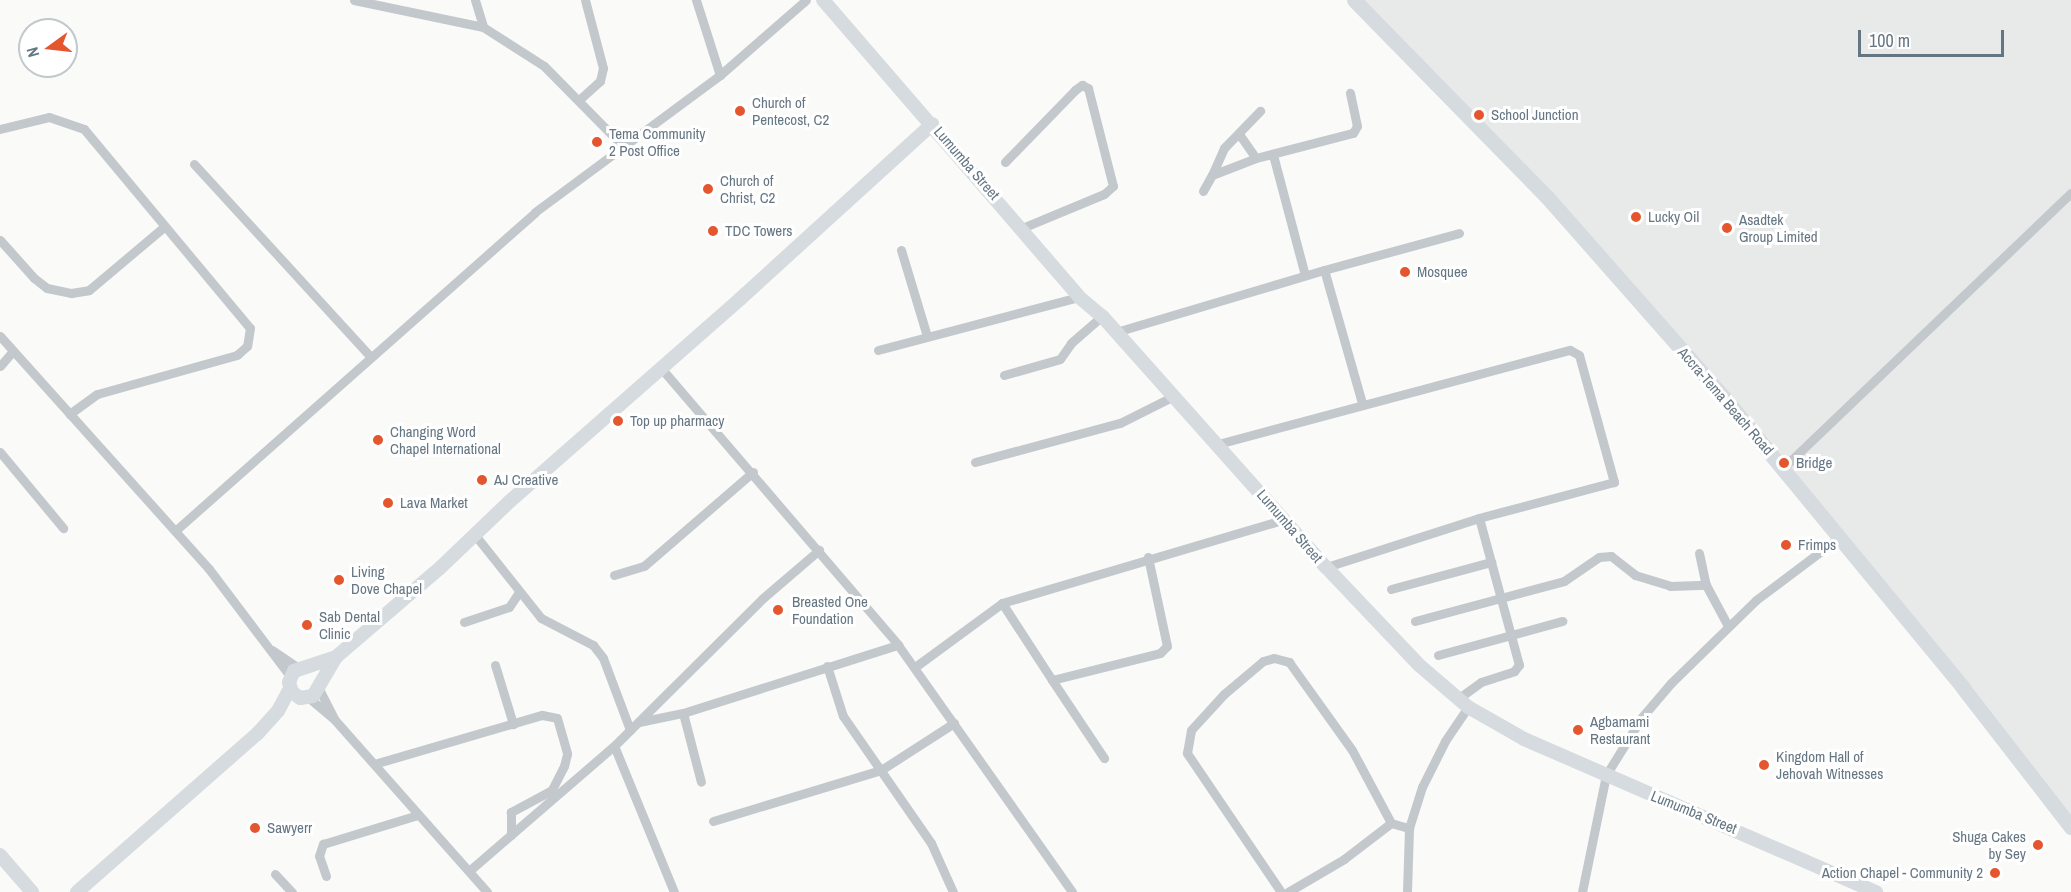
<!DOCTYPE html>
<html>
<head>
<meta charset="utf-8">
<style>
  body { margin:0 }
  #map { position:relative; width:2071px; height:892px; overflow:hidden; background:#fafaf8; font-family:"Archivo Narrow",sans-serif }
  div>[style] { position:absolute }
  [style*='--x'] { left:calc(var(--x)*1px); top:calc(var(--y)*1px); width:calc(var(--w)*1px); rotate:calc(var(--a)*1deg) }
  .built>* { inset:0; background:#e8e9e9 }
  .street>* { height:9px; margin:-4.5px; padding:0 4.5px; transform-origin:4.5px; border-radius:4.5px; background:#c3c8cc }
  .secondary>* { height:14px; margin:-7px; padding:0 7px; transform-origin:7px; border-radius:7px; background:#d6dbdf }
  .primary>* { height:15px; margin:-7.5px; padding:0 7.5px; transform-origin:7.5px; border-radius:7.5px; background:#d6dbdf }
  .dots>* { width:16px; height:16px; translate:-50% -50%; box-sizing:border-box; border:3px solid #fff; border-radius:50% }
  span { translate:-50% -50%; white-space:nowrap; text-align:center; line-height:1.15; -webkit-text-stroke:6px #fff; paint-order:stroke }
  .poi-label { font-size:15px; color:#657683 }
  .left { translate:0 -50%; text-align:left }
  .right { translate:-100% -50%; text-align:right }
  .street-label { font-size:15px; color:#657683 }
  .north { position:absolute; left:18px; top:18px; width:60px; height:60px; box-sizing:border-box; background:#fff; border:2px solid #c1c8cd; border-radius:50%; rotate:255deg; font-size:16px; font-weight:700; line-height:24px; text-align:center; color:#657683 }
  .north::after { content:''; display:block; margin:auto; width:21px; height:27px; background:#e4572e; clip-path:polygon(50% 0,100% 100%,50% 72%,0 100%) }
  .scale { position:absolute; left:1858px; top:30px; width:146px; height:27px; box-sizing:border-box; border:3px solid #657683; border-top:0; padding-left:8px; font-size:18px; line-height:21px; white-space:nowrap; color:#657683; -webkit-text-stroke:4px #fff; paint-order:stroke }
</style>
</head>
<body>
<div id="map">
  <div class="built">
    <i style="clip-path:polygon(1355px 0,2071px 0,2071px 833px,1771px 457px,1488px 136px)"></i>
  </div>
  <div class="street">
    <i style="--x:354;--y:0;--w:132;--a:11.8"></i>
    <i style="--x:483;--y:27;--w:72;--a:32.6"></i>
    <i style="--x:544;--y:66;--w:115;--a:45.4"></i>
    <i style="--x:475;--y:0;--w:28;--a:73"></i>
    <i style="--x:696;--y:0;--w:79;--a:72.3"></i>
    <i style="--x:580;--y:99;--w:27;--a:-42"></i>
    <i style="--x:600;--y:81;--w:13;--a:-77"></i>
    <i style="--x:603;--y:68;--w:70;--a:-104.8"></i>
    <i style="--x:0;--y:129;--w:50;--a:-13.8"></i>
    <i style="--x:49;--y:117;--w:37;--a:19"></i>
    <i style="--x:84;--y:129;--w:259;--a:50.2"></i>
    <i style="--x:250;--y:328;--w:18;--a:99"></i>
    <i style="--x:247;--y:346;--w:13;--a:138"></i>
    <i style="--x:237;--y:355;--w:145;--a:164.4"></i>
    <i style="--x:97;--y:394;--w:34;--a:144"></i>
    <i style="--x:1239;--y:134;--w:29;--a:55"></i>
    <i style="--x:1273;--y:155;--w:124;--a:75.1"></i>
    <i style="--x:1005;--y:162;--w:100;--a:-45.8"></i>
    <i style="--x:1075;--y:90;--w:9;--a:-36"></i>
    <i style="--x:1082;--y:85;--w:7;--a:27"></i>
    <i style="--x:1088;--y:88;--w:101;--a:75.7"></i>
    <i style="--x:1113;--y:186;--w:12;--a:138"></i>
    <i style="--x:1104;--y:194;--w:89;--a:157.5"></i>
    <i style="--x:194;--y:164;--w:260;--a:47.5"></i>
    <i style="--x:1212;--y:175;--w:30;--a:-66"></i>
    <i style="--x:1224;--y:148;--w:52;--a:-45.8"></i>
    <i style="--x:1203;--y:191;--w:18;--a:-61"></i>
    <i style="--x:1212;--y:175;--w:47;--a:-21.1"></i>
    <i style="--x:1256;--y:158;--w:100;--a:-14.5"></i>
    <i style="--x:1353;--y:133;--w:8;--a:-60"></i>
    <i style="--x:1357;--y:126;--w:34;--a:-102"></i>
    <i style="--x:0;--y:240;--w:51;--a:48.2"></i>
    <i style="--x:34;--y:278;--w:16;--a:38"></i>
    <i style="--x:47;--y:288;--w:25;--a:12"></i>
    <i style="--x:71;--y:293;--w:18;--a:-9"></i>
    <i style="--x:89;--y:290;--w:99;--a:-40.1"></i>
    <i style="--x:901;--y:250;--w:90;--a:73.2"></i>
    <i style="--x:1116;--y:332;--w:217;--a:-16.6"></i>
    <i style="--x:0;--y:336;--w:313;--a:48.1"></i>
    <i style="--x:209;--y:569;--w:134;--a:52.9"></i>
    <i style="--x:878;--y:350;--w:208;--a:-14.8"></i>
    <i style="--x:0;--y:366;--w:20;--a:-49"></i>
    <i style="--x:661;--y:368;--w:365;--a:49.4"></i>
    <i style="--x:898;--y:645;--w:302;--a:54.8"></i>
    <i style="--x:1004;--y:375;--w:58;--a:-15.9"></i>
    <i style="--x:1060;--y:359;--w:19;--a:-55"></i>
    <i style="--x:1071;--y:343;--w:41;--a:-41.1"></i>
    <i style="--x:1362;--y:403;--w:138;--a:-105.9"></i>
    <i style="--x:1324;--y:270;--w:140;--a:-15.3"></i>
    <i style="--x:1218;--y:444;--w:364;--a:-15"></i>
    <i style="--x:1570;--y:350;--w:10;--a:29"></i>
    <i style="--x:1579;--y:355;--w:132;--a:74.6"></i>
    <i style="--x:1614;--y:482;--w:140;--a:165.1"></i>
    <i style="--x:1479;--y:518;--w:161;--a:162.2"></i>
    <i style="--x:0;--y:452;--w:99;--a:50.3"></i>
    <i style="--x:975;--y:462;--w:150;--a:-15.1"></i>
    <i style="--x:1120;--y:423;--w:58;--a:-26.6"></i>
    <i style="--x:1783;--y:468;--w:398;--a:-43.7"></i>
    <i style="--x:175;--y:531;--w:481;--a:-41.5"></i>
    <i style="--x:535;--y:212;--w:230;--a:-36.5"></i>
    <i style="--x:720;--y:75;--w:114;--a:-41.1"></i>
    <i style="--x:475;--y:535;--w:106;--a:51.5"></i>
    <i style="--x:541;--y:618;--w:59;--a:27.4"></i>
    <i style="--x:593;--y:645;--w:16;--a:52"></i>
    <i style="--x:603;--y:658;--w:77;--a:69.4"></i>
    <i style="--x:1699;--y:553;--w:33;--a:78"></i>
    <i style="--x:1706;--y:585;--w:47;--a:61.8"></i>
    <i style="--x:614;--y:575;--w:31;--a:-17"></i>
    <i style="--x:644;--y:566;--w:144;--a:-40.8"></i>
    <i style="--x:1391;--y:589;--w:104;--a:-15.1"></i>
    <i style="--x:1002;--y:603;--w:92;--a:57"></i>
    <i style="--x:1052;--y:680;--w:111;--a:-14"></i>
    <i style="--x:1160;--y:653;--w:10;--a:-45"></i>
    <i style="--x:1167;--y:646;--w:91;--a:-102.1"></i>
    <i style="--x:1415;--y:621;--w:154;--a:-15"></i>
    <i style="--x:1564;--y:581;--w:42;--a:-34.4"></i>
    <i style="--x:1599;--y:557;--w:12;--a:-5"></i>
    <i style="--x:1611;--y:556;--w:31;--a:38"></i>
    <i style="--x:1635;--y:575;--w:37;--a:17"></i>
    <i style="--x:1670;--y:586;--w:36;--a:-2"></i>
    <i style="--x:464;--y:622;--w:47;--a:-18.4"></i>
    <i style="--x:509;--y:607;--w:18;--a:-56"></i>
    <i style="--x:272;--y:650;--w:32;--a:34"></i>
    <i style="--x:1438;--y:655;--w:129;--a:-15.3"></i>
    <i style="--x:495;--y:665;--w:62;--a:73"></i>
    <i style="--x:827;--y:666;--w:52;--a:72.3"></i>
    <i style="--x:843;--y:716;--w:155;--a:55.3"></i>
    <i style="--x:931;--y:843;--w:54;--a:65.8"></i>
    <i style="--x:915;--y:667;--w:108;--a:-36.3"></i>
    <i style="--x:1002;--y:603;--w:295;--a:-16.5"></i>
    <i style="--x:1052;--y:680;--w:94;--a:56.3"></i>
    <i style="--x:319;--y:689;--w:34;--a:63"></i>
    <i style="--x:309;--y:698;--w:33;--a:40"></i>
    <i style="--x:334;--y:719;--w:231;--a:48.5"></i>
    <i style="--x:1459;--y:698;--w:27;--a:-36"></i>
    <i style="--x:1481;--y:682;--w:35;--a:-18"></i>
    <i style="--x:1514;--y:671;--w:8;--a:-50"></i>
    <i style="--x:1519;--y:665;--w:152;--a:-105.2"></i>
    <i style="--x:683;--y:713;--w:71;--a:75.4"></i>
    <i style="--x:639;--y:722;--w:45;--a:-11.6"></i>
    <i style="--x:683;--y:713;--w:225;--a:-17.6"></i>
    <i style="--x:374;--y:764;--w:175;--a:-16.3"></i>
    <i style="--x:542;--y:715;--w:15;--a:11"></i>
    <i style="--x:557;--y:718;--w:37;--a:74"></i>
    <i style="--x:567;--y:754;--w:12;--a:104"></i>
    <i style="--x:564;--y:766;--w:27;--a:117"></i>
    <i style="--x:552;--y:790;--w:47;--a:151.8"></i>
    <i style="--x:511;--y:812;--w:23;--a:90"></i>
    <i style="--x:713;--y:821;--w:176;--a:-16.9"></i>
    <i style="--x:881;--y:770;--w:87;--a:-32.8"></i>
    <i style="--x:469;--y:871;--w:191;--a:-40.8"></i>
    <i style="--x:275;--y:874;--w:25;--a:47"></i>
    <i style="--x:326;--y:876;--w:21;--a:-109"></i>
    <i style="--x:319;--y:856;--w:13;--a:-72"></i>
    <i style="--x:323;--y:844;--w:99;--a:-17"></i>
    <i style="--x:674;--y:892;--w:158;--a:-112.3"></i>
    <i style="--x:614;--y:746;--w:210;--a:-44.8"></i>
    <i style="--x:763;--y:598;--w:74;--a:-40.6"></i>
    <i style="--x:1281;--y:892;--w:168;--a:-124.1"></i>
    <i style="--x:1187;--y:753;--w:23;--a:-80"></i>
    <i style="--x:1191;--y:730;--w:49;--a:-47.5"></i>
    <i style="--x:1224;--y:694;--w:51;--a:-40.2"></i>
    <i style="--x:1263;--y:661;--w:11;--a:-15"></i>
    <i style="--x:1274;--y:658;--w:16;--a:15"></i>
    <i style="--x:1289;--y:662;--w:108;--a:54.4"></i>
    <i style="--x:1352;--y:750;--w:83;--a:61.9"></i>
    <i style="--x:1288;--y:892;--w:65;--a:-30.5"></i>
    <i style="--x:1344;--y:859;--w:59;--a:-37.5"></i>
    <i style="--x:1391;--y:823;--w:19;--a:16"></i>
    <i style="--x:1407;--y:892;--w:64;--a:-88.2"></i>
    <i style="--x:1409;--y:828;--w:43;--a:-72.4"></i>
    <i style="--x:1422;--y:787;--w:51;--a:-63.4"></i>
    <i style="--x:1445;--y:741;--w:41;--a:-55.9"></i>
    <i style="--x:1582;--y:892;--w:119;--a:-78.4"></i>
    <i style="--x:1606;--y:775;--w:68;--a:-58.2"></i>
    <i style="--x:1642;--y:717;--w:45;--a:-49.5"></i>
    <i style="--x:1671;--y:683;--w:119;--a:-44.3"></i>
    <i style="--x:1756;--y:600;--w:105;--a:-36.9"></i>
  </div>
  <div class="secondary">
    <i style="--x:823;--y:0;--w:392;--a:49.2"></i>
    <i style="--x:1079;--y:297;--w:30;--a:40"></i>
    <i style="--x:1102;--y:316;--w:336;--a:48.3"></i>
    <i style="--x:1326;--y:567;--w:135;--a:46.5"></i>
    <i style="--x:1419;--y:665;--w:65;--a:40.6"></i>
    <i style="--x:1468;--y:707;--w:64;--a:29.7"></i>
    <i style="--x:1524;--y:739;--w:384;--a:23.5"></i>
    <i style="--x:336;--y:657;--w:45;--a:120.5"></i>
    <i style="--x:313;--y:696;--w:13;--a:171"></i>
    <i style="--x:300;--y:698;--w:10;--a:-143"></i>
    <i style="--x:292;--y:692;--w:10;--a:-107"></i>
    <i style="--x:289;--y:682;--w:12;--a:-66"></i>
    <i style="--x:294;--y:671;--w:44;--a:-18.4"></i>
    <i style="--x:336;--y:657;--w:138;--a:-40.6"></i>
    <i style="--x:441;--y:567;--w:94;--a:-43.7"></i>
    <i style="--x:509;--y:502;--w:308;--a:-41.3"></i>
    <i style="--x:740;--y:299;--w:260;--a:-42.3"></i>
    <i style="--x:0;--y:855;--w:49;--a:49.1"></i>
    <i style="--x:77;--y:892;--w:241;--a:-41.3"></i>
    <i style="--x:258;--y:733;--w:30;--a:-48"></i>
    <i style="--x:278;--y:711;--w:26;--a:-62"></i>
  </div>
  <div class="primary">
    <i style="--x:1354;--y:0;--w:276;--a:45.6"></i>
    <i style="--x:1547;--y:197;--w:271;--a:48.6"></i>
    <i style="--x:1726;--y:400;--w:373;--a:50.5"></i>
    <i style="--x:1963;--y:688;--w:176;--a:52.2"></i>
  </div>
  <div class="dots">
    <i style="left:740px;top:111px;background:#e4572e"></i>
    <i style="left:1479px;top:115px;background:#e4572e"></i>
    <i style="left:597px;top:142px;background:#e4572e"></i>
    <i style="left:708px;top:189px;background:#e4572e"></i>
    <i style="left:1636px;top:217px;background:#e4572e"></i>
    <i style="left:1727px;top:228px;background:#e4572e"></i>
    <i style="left:713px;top:231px;background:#e4572e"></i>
    <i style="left:1405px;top:272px;background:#e4572e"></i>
    <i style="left:618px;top:421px;background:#e4572e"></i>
    <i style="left:378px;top:440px;background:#e4572e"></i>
    <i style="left:1784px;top:463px;background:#e4572e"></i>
    <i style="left:482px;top:480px;background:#e4572e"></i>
    <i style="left:388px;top:503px;background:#e4572e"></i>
    <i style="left:1786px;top:545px;background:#e4572e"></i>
    <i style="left:339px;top:580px;background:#e4572e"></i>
    <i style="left:778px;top:610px;background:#e4572e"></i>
    <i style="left:307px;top:625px;background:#e4572e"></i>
    <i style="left:1578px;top:730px;background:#e4572e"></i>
    <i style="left:1764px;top:765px;background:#e4572e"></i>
    <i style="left:255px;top:828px;background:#e4572e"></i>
    <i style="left:2038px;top:845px;background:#e4572e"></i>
    <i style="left:1995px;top:873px;background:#e4572e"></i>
  </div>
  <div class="poi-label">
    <span class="left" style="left:752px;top:111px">Church of<br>Pentecost, C2</span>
    <span class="left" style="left:1491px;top:115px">School Junction</span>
    <span class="left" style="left:609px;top:142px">Tema Community<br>2 Post Office</span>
    <span class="left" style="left:720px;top:189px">Church of<br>Christ, C2</span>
    <span class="left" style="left:1648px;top:217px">Lucky Oil</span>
    <span class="left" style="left:1739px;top:228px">Asadtek<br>Group Limited</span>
    <span class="left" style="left:725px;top:231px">TDC Towers</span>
    <span class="left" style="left:1417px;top:272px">Mosquee</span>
    <span class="left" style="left:630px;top:421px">Top up pharmacy</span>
    <span class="left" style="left:390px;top:440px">Changing Word<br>Chapel International</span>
    <span class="left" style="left:1796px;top:463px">Bridge</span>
    <span class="left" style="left:494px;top:480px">AJ Creative</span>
    <span class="left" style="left:400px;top:503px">Lava Market</span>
    <span class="left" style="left:1798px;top:545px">Frimps</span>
    <span class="left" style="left:351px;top:580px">Living<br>Dove Chapel</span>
    <span class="left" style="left:792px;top:610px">Breasted One<br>Foundation</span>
    <span class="left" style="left:319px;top:625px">Sab Dental<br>Clinic</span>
    <span class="left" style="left:1590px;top:730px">Agbamami<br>Restaurant</span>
    <span class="left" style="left:1776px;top:765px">Kingdom Hall of<br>Jehovah Witnesses</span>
    <span class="left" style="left:267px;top:828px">Sawyerr</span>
    <span class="right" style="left:2026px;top:845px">Shuga Cakes<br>by Sey</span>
    <span class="right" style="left:1983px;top:873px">Action Chapel - Community 2</span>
  </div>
  <div class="street-label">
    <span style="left:967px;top:163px;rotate:49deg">Lumumba Street</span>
    <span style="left:1726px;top:401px;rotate:49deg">Accra-Tema Beach Road</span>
    <span style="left:1290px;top:526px;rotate:49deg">Lumumba Street</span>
    <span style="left:1694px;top:812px;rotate:22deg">Lumumba Street</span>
  </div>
  <div class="north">N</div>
  <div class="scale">100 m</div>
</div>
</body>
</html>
